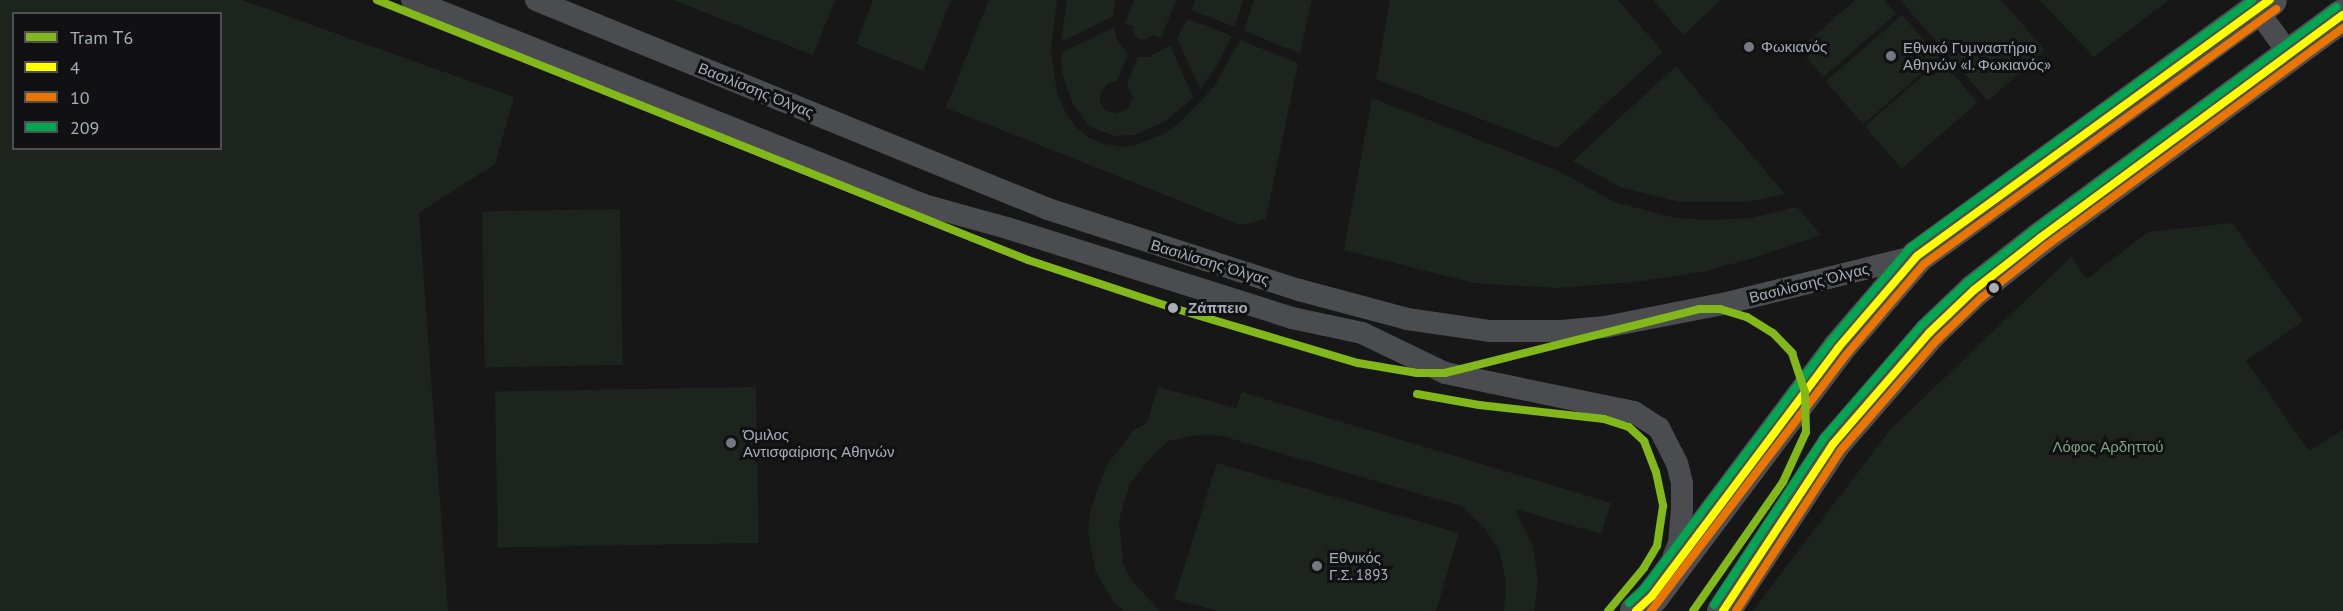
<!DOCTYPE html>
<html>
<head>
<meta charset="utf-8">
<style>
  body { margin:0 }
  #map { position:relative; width:2343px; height:611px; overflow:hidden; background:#171717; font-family:"PT Sans",sans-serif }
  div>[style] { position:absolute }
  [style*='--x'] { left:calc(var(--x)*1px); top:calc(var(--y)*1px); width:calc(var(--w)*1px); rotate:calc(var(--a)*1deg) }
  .green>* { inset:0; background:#1d241e; transform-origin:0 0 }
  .minor>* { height:22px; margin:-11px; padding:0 11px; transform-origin:11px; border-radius:11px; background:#4b4c50 }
  .primary>* { height:33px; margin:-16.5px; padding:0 16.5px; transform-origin:16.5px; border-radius:16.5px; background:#4d4f52 }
  .bus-1>* { height:8px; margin:-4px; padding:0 4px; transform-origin:4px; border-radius:4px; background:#ff0 }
  .bus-2>* { height:8px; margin:-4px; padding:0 4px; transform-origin:4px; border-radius:4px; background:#ea7600 }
  .bus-3>* { height:8px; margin:-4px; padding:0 4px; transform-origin:4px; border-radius:4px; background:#00a651 }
  .tram-1>* { height:8px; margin:-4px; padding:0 4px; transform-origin:4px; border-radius:4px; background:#83b81a }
  .dots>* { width:16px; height:16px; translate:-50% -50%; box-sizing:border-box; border:3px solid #111113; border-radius:50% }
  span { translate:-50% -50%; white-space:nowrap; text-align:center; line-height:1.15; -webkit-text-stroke:6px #111113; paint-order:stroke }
  .poi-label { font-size:15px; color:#a8adb8 }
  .left { translate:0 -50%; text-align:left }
  .street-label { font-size:15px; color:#a8adb8 }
  .stop-label { font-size:15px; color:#a8adb8; font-weight:700 }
  .park-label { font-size:15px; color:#7fa381 }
  .legend { position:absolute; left:12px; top:12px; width:210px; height:138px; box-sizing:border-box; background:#111113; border:2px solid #4d4f55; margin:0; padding:8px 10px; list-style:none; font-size:18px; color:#a8adb8 }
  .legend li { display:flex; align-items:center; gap:12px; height:30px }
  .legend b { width:30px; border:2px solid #4d4f55 }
</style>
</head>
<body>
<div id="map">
  <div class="green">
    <i style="clip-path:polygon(evenodd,0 0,242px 0,514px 97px,495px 164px,419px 213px,448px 611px,0 611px,0 0,14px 14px,220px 14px,220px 148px,14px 148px,14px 14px)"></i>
    <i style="clip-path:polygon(673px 0,835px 0,813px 55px)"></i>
    <i style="clip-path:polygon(873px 0,951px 0,923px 71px,856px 44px)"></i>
    <i style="clip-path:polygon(989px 0,1057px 0,1051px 50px,1057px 93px,1068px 117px,1078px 129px,1091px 139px,1106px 144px,1122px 147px,1138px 144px,1162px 135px,1178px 124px,1214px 87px,1240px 40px,1298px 63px,1266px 219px,1241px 225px,946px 108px)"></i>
    <i style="clip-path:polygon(1067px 0,1115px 0,1113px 16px,1061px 42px)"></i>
    <i style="clip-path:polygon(1134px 0,1176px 0,1161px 38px,1153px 35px,1147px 39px,1139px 39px,1133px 33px,1133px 26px,1125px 24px)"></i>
    <i style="clip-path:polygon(1195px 0,1243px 0,1235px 27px,1192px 10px)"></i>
    <i style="clip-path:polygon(1254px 0,1312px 0,1300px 53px,1244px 31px)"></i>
    <i style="clip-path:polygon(1390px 0,1618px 0,1663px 52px,1557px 148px,1376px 79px)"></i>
    <i style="clip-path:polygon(1653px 0,1721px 0,1683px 35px)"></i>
    <i style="clip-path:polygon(1855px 0,1884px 0,1896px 14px,1823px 77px,1799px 49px)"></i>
    <i style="clip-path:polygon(1900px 0,2001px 0,2045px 50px,1988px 101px)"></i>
    <i style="clip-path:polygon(2039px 0,2169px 0,2094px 57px)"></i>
    <i style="left:1902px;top:15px;width:57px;height:101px;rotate:49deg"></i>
    <i style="clip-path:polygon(1188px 19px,1232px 36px,1218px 63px,1200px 89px,1177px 38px)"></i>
    <i style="clip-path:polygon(1114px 27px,1118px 42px,1128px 54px,1117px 81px,1108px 83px,1101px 92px,1100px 103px,1105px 110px,1116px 114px,1128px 108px,1133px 98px,1127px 85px,1138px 57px,1149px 57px,1170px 45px,1193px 98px,1164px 122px,1135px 135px,1115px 136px,1090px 127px,1073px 105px,1062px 73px,1061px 53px)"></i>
    <i style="left:1941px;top:60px;width:56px;height:101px;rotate:49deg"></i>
    <i style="clip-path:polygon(1676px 66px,1785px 194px,1748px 202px,1679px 202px,1620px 187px,1573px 161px)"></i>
    <i style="clip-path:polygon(1372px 98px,1561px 172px,1614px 202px,1676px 218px,1708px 220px,1750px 218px,1797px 207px,1821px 235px,1750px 259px,1706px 271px,1635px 282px,1557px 288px,1473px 283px,1344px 250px)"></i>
    <i style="left:620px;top:209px;width:156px;height:138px;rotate:89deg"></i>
    <i style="clip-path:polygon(2232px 223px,2303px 321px,2246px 361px,2309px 451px,2343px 430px,2343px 611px,1753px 611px,1889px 431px,2071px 257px,2087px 279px,2148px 232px)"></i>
    <i style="left:756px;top:387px;width:156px;height:261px;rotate:89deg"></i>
    <i style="clip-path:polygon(1158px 387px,1236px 408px,1242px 392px,1611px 503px,1601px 534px,1515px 509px,1533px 547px,1538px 580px,1534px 611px,1504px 611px,1506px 582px,1499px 550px,1484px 527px,1461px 506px,1222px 436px,1207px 434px,1191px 436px,1169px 441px,1155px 453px,1130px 483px,1119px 520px,1123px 563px,1130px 579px,1160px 611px,1123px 611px,1112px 600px,1095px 570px,1088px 530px,1091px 508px,1107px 465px,1134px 430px,1147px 423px)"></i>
    <i style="clip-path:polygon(1217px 463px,1459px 533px,1436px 611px,1217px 611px,1174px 599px)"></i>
  </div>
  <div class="minor">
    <i style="--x:412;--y:0;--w:552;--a:21.82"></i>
    <i style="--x:924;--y:205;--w:86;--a:15.5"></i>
    <i style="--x:1007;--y:228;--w:299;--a:17.5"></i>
    <i style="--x:1292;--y:318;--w:72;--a:12.1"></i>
    <i style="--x:1362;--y:333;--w:92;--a:25.7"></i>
    <i style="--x:1445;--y:373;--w:193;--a:11.7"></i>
    <i style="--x:1634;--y:412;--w:30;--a:33"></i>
    <i style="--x:1659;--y:428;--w:39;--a:63"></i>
    <i style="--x:1677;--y:463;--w:21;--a:76"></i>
    <i style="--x:1682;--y:483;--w:26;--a:90"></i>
    <i style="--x:1682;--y:509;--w:34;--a:95"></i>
    <i style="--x:1679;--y:543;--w:16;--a:112"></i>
    <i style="--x:536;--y:0;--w:553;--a:22.21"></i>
    <i style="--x:1048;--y:209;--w:264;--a:17.9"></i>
    <i style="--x:1299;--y:290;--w:112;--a:15"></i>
    <i style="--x:1407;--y:319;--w:83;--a:8.3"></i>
    <i style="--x:1489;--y:331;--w:72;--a:0"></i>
    <i style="--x:1561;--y:331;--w:44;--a:-5.2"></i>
    <i style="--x:1605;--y:327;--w:124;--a:-11.1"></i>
    <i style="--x:1727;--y:303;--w:196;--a:-13.9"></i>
    <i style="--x:2258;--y:0;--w:10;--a:96"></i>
    <i style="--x:2257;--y:10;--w:56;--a:53.7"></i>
  </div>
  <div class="primary">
    <i style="--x:1636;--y:611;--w:22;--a:-43"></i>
    <i style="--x:1652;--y:596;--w:310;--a:-53.1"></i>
    <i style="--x:1838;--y:348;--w:121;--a:-49.3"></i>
    <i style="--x:1917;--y:256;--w:436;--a:-36"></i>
    <i style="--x:1723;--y:611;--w:200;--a:-56.6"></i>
    <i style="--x:1833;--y:444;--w:147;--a:-49.1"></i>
    <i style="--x:1929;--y:333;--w:62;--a:-43.7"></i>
    <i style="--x:1974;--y:290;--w:84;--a:-38.2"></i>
    <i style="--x:2040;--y:238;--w:376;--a:-36.4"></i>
  </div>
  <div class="bus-1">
    <i style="--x:1636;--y:611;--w:22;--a:-43"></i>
    <i style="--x:1652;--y:596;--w:310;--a:-53.1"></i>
    <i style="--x:1838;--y:348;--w:121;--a:-49.3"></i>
    <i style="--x:1917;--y:256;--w:436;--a:-36"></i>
    <i style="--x:1723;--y:611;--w:200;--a:-56.6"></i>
    <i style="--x:1833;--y:444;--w:147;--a:-49.1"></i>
    <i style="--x:1929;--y:333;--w:62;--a:-43.7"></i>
    <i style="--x:1974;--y:290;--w:84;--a:-38.2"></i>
    <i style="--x:2040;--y:238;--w:376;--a:-36.4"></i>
  </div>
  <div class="bus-2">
    <i style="--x:1651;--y:611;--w:322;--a:-52.7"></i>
    <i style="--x:1846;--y:355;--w:120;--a:-49.4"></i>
    <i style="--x:1924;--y:264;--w:435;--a:-35.9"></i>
    <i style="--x:1736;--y:611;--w:192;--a:-56.9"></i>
    <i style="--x:1841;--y:450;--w:146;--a:-48.9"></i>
    <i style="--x:1937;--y:340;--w:61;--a:-43.7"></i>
    <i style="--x:1981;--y:298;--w:83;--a:-38.7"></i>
    <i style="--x:2046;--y:246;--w:368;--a:-36.3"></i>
  </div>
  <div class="bus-3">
    <i style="--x:1629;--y:603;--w:21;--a:-43"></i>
    <i style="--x:1644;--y:589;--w:309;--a:-53"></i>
    <i style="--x:1830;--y:342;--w:123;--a:-49.6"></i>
    <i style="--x:1910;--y:248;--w:422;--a:-35.9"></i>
    <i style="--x:1714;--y:605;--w:200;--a:-56.6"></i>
    <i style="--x:1824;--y:438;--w:150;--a:-49.1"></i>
    <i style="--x:1922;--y:325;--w:63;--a:-43.1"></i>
    <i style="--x:1968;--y:282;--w:84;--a:-38.2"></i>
    <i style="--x:2034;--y:230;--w:376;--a:-36.4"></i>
  </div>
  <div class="tram-1">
    <i style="--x:377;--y:0;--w:701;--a:21.77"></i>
    <i style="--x:1028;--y:260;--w:153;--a:18.3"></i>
    <i style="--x:1173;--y:308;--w:193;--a:16.6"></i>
    <i style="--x:1358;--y:363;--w:60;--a:9.6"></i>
    <i style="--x:1417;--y:373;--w:28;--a:0"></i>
    <i style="--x:1445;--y:373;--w:262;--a:-14.1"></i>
    <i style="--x:1699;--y:309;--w:21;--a:0"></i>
    <i style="--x:1720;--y:309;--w:28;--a:17"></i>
    <i style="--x:1747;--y:317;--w:31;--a:32"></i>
    <i style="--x:1773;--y:333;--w:28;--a:46"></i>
    <i style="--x:1792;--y:353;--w:41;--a:71.6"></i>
    <i style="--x:1805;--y:392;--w:40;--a:88.6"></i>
    <i style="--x:1806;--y:432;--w:55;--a:114.7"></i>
    <i style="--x:1783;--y:482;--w:157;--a:124.9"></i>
    <i style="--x:1417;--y:394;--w:63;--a:10.1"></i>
    <i style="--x:1479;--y:405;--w:126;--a:6.4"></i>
    <i style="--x:1604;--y:419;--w:26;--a:18"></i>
    <i style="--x:1629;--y:427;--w:21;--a:43"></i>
    <i style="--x:1644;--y:441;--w:33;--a:69"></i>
    <i style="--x:1656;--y:472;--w:35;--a:78"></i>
    <i style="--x:1663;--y:506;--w:40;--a:98.5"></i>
    <i style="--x:1657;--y:546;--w:26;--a:121"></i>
    <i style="--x:1644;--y:568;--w:56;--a:129.9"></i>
  </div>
  <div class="dots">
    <i style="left:1749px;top:47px;background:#757880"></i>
    <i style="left:1891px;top:56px;background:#757880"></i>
    <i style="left:1994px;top:288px;background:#a8adb8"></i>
    <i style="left:1173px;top:308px;background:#a8adb8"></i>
    <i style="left:731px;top:443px;background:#757880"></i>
    <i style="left:1317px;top:566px;background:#757880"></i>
  </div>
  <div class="poi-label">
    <span class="left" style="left:1761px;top:47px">Φωκιανός</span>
    <span class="left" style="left:1903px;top:56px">Εθνικό Γυμναστήριο<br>Αθηνών «Ι. Φωκιανός»</span>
    <span class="left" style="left:743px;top:443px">Όμιλος<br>Αντισφαίρισης Αθηνών</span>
    <span class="left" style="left:1329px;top:566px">Εθνικός<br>Γ.Σ. 1893</span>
  </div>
  <div class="street-label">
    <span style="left:756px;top:90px;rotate:22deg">Βασιλίσσης Όλγας</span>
    <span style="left:1210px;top:262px;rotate:17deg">Βασιλίσσης Όλγας</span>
    <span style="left:1809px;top:283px;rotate:-14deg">Βασιλίσσης Όλγας</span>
  </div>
  <div class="stop-label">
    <span class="left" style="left:1188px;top:308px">Ζάππειο</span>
  </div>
  <div class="park-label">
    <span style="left:2108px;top:447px">Λόφος Αρδηττού</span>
  </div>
  <ul class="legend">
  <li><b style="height:8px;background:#83b81a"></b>Tram Τ6</li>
  <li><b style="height:8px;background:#ff0"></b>4</li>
  <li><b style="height:8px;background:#ea7600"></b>10</li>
  <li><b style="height:8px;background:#00a651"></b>209</li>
  </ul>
</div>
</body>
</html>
